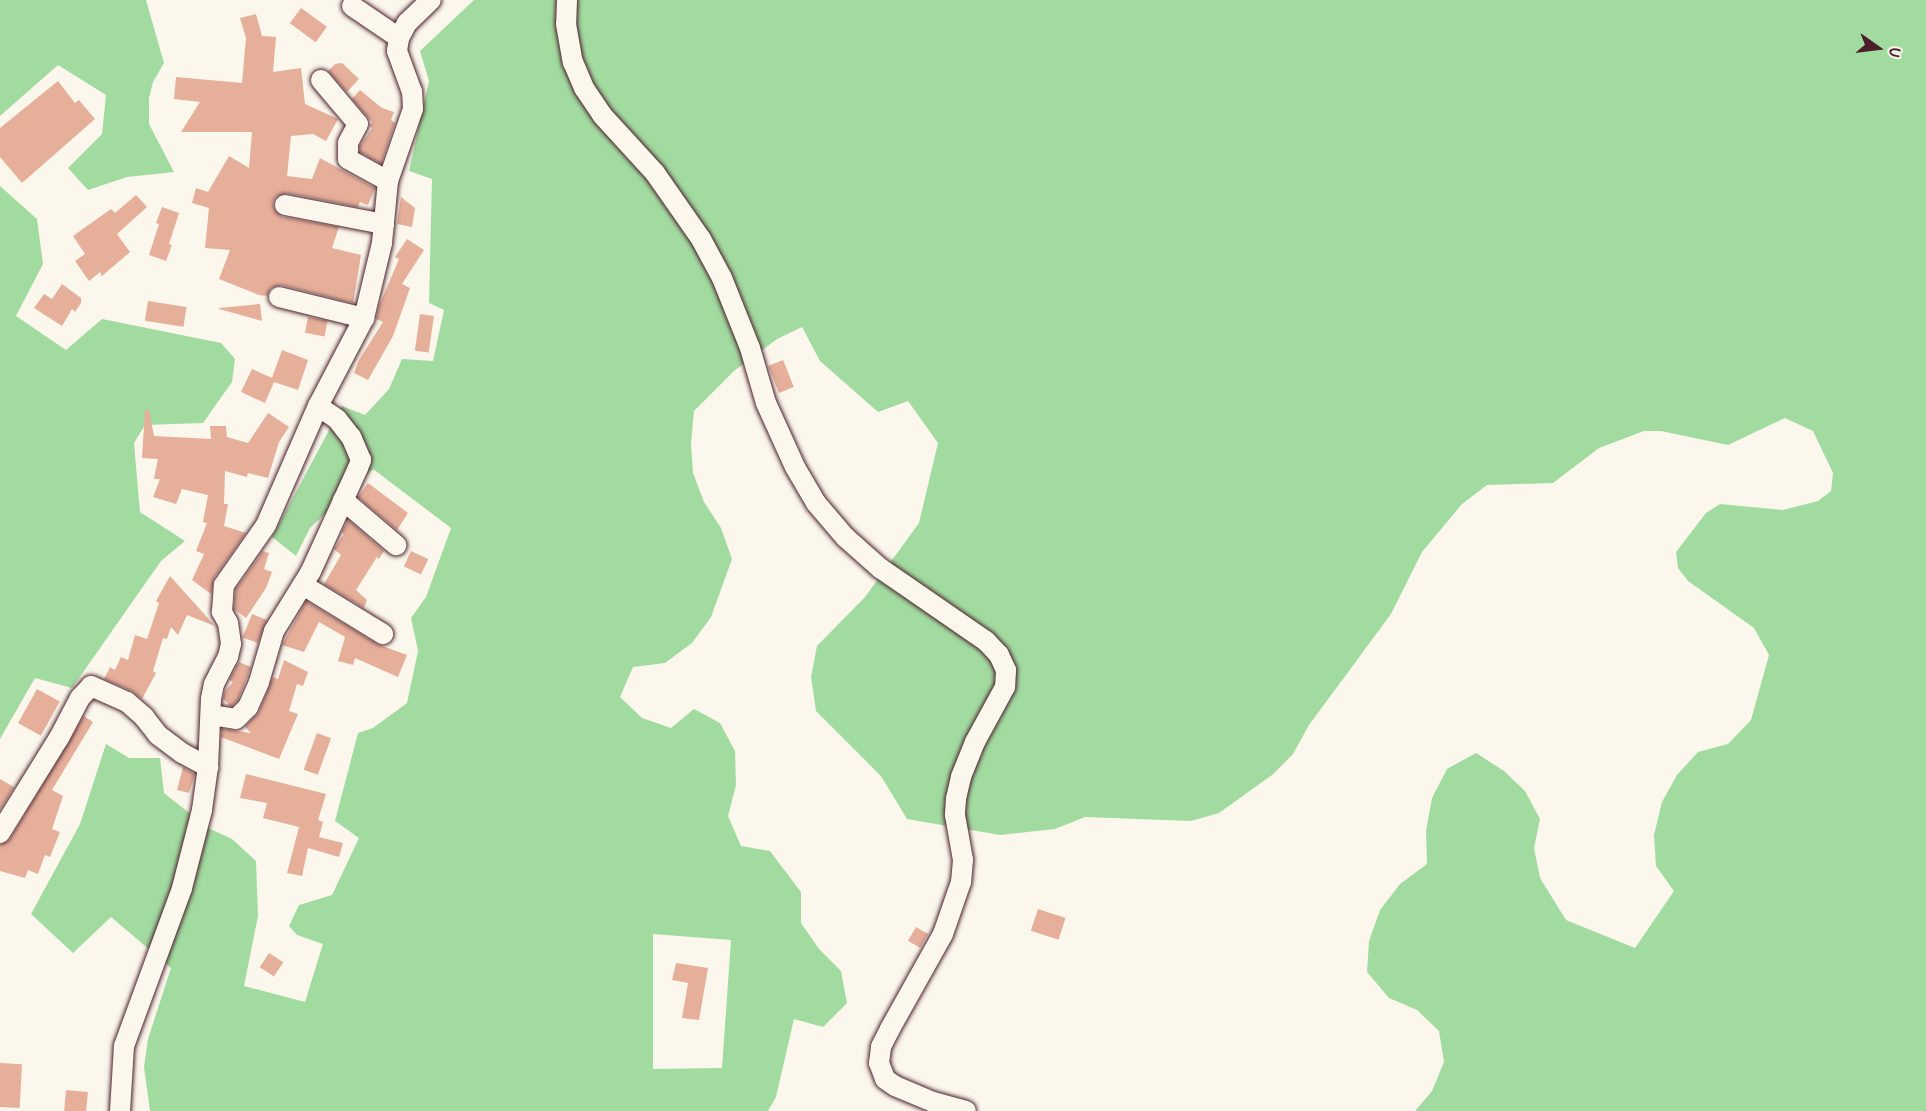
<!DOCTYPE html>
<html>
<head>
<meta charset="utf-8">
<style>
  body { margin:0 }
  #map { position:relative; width:1926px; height:1111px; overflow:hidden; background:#fbf7ec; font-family:"Patrick Hand",sans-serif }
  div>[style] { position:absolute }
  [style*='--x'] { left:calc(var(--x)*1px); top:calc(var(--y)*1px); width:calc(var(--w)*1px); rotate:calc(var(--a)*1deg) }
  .green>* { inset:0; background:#a2dba0 }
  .building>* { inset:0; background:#e5af9a; transform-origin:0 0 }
  .roads { filter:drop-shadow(0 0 2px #4a1f2b) drop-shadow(0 0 2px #4a1f2b) }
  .street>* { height:20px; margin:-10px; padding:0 10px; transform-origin:10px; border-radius:10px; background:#fbf7ec }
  span { translate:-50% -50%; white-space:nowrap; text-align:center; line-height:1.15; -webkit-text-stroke:5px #fbf7ec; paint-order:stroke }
  .north { position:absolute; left:1848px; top:18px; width:60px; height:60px; -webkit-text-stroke:4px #fbf7ec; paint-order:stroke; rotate:104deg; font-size:16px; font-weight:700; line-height:24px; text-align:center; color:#4a1f2b }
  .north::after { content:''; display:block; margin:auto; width:21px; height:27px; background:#4a1f2b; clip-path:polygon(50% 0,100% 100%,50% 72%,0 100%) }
</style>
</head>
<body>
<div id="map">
  <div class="green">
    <i style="clip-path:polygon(0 0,146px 0,164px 63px,153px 82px,149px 98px,149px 124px,174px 172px,127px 177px,88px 190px,68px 168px,102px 134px,106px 95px,58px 65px,0 116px)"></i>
    <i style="clip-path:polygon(evenodd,474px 0,1926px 0,1926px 1111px,1415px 1111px,1432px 1091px,1444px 1062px,1439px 1031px,1417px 1010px,1389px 998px,1367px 972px,1369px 941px,1380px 910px,1400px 884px,1427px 864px,1426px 831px,1432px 798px,1447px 769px,1476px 753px,1504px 771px,1525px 791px,1540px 819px,1534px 848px,1540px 878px,1566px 920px,1635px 948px,1674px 891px,1656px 866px,1654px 835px,1662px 802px,1677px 775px,1698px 752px,1728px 744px,1751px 720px,1769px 655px,1754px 628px,1688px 581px,1678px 568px,1676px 552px,1706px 513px,1720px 504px,1783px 510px,1818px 501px,1831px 491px,1833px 473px,1813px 431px,1785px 418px,1728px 445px,1661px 431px,1644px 431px,1599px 448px,1553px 483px,1487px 485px,1462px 504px,1422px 552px,1391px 614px,1309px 725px,1293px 754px,1272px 775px,1219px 813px,1191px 821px,1085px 817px,1055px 829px,1000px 835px,907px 819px,881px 776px,816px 711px,811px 677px,817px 646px,865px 597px,919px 523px,938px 443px,908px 401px,878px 412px,820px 361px,802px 327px,777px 339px,734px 371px,694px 411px,691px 443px,693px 473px,704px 502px,721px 528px,732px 559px,711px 617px,692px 643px,665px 663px,633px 667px,620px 697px,642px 718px,671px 728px,694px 709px,720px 723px,735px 751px,736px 785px,728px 816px,741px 846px,770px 851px,801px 892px,801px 923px,819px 949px,841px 971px,847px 1003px,823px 1027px,794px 1019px,776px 1097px,768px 1111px,150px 1111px,144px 1067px,148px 1039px,171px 968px,111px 917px,73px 953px,31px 914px,80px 824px,106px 744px,129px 758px,160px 758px,164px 793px,208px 828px,232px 839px,256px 861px,258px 916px,244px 986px,305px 1002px,323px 944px,297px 935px,289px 926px,299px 905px,332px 895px,359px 838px,335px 821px,358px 733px,373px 728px,407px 703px,418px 651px,411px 618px,426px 597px,451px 528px,373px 469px,310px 528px,296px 556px,272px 537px,342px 406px,365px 415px,389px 389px,402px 359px,433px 361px,444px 310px,429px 303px,432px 179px,409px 171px,429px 81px,420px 51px,474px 0,653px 934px,731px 940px,722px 1068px,653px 1069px,653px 934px)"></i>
    <i style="clip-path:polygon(0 186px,37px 219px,43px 264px,16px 316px,66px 350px,102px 319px,221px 343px,235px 359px,232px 382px,203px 423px,145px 425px,134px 443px,140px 512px,185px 541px,161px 561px,72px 688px,35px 678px,0 739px)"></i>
  </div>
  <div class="building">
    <i style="left:301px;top:8px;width:32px;height:19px;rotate:36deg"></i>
    <i style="clip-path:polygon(256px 14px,262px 36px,276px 37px,273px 72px,301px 68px,305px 104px,338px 119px,326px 141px,313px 134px,291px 136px,287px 176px,312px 179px,320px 158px,375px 188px,368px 205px,360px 202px,358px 207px,287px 193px,276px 197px,273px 203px,274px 209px,282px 217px,339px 227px,332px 248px,361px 255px,353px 303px,281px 285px,271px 288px,267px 296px,259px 295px,219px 279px,230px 250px,205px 248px,209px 208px,192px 203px,196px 188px,208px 192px,229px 156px,249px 168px,252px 132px,181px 132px,200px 102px,174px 99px,176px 77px,242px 83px,246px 38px,240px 18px)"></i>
    <i style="clip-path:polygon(342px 63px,359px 79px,347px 92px,328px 71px,335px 64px)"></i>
    <i style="clip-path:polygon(58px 81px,75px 103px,79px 100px,95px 119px,22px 183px,0 157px,0 128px)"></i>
    <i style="clip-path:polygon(360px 90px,382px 108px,394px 112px,391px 120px,395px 123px,381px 164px,360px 152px,360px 146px,372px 128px,369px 126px,372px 122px,352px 99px)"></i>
    <i style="clip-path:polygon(136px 195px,147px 207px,117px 234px,130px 252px,102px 276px,100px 272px,89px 281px,75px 261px,85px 254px,73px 236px,111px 209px,115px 213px)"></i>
    <i style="clip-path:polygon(401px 197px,415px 208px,412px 227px,397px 224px)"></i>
    <i style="clip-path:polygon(162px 207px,179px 213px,169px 244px,172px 245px,166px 261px,149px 255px,159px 224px,156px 223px)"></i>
    <i style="clip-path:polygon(407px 239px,424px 250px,402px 284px,410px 288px,393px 336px,368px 380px,354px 373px,359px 360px,383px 322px,376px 319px,379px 306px,399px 259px,395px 257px)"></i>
    <i style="clip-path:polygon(62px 284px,81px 298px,81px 303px,75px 312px,72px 309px,62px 326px,34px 308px,44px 294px,52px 299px)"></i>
    <i style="left:148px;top:301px;width:39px;height:20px;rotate:9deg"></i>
    <i style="clip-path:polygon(260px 304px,262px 321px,219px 309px,219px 308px)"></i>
    <i style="left:420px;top:314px;width:14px;height:37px;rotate:8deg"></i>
    <i style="left:308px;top:317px;width:20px;height:16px;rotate:11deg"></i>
    <i style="clip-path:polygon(282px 350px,308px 360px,298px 390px,274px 382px,265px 403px,241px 392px,252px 369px,272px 378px)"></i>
    <i style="left:783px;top:360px;width:29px;height:16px;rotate:68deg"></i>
    <i style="clip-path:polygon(145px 410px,149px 410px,154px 436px,211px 439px,210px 426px,226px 426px,227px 437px,248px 443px,268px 413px,289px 427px,279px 442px,268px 478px,248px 473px,247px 477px,225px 471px,224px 504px,228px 504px,224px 526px,246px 533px,214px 578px,211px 594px,192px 580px,204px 554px,196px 551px,207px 523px,203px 522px,208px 495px,182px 489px,176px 504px,153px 497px,160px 479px,154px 479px,158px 459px,142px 458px)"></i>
    <i style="clip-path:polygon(368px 483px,408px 513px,397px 530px,358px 497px)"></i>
    <i style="clip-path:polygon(348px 520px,384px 551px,379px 559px,377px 557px,356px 590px,367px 600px,364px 608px,324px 584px,341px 555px,334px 549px,344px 534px,342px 532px)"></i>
    <i style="clip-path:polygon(263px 551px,269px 553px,264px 569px,272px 572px,266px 588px,246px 618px,234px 609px,236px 589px)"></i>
    <i style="left:411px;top:551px;width:19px;height:17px;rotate:25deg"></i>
    <i style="clip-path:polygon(170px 576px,215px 626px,187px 615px,178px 635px,171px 627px,167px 639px,163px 638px,153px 671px,156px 673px,142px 699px,132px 691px,104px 679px,110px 667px,115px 670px,121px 657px,128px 660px,135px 635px,147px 639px,159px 603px,156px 601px)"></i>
    <i style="clip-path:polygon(306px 601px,377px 644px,407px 655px,398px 677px,355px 658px,353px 665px,338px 661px,345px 637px,319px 622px,304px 652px,282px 645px)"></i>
    <i style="left:252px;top:614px;width:16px;height:25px;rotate:22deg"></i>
    <i style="clip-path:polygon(284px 660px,308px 672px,303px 686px,297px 684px,289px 711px,298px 714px,279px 759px,221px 737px,222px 729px,251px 733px,245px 727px,259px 712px,273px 677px,278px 679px)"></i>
    <i style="clip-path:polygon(239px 662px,251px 667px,238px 700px,232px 706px,227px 705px,229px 704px,223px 699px,225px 691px,233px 682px,229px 680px)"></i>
    <i style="left:37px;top:689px;width:26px;height:39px;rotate:29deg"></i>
    <i style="clip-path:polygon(84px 716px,93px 722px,52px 790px,63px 796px,52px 829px,60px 832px,50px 857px,45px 855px,38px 874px,28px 870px,25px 878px,0 871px,0 845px,10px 839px)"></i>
    <i style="left:317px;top:733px;width:15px;height:39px;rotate:20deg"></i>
    <i style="clip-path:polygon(183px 767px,195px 774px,189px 793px,177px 790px)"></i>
    <i style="clip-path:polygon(246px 774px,326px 794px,318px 820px,323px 822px,319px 837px,343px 843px,339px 857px,308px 848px,302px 876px,287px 873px,299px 827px,263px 818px,267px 803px,240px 798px)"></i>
    <i style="clip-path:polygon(0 779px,14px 787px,0 810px)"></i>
    <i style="left:1038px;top:909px;width:29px;height:23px;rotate:18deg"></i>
    <i style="left:916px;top:927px;width:14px;height:16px;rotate:30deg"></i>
    <i style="left:269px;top:953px;width:17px;height:17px;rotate:33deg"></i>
    <i style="clip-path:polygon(676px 963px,708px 968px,699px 1020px,682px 1018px,688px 983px,672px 980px)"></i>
    <i style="left:0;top:1063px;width:22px;height:44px;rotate:3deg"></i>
    <i style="left:66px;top:1090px;width:22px;height:21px;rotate:5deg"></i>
  </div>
  <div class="roads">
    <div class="street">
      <i style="--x:567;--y:0;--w:24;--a:92"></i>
      <i style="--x:566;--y:24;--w:39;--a:80"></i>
      <i style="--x:573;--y:62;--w:28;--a:67"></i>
      <i style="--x:584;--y:88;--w:32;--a:56"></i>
      <i style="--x:602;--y:115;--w:79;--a:47.6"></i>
      <i style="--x:655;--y:173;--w:80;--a:55.1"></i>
      <i style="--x:701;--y:239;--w:44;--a:61.7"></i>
      <i style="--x:722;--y:278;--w:75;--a:68.2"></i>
      <i style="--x:750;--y:348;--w:57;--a:73.8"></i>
      <i style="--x:766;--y:403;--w:70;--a:65.6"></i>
      <i style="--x:795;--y:467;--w:42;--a:59.7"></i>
      <i style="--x:816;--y:503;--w:45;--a:49.5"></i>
      <i style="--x:845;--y:537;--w:47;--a:41.5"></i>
      <i style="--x:880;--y:568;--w:129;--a:34.6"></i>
      <i style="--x:986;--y:641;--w:19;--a:47"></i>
      <i style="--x:999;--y:655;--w:17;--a:65"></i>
      <i style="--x:1006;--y:670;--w:17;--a:93"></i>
      <i style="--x:1005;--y:687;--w:63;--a:118.6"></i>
      <i style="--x:975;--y:742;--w:38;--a:112"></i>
      <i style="--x:961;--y:777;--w:23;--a:103"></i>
      <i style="--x:956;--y:799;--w:16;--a:94"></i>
      <i style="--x:955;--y:815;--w:46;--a:79.9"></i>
      <i style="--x:963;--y:860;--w:22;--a:95"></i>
      <i style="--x:961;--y:882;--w:55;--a:109.1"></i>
      <i style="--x:943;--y:934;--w:109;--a:119.2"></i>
      <i style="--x:890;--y:1029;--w:20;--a:117"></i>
      <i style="--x:881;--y:1047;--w:16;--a:97"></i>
      <i style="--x:879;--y:1063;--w:17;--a:69"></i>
      <i style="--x:885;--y:1079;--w:12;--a:35"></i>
      <i style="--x:895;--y:1086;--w:41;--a:22.8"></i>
      <i style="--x:933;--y:1102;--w:34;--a:15"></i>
      <i style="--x:352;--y:6;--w:57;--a:34.2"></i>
      <i style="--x:321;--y:80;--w:57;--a:49.9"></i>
      <i style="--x:358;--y:124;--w:21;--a:118"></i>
      <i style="--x:348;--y:143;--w:16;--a:90"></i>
      <i style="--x:348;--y:159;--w:46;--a:28.8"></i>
      <i style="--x:285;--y:205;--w:101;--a:10.9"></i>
      <i style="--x:279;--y:297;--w:88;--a:13.9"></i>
      <i style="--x:343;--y:500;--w:70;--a:40.3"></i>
      <i style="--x:303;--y:585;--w:94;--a:31.5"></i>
      <i style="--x:211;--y:715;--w:25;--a:9"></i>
      <i style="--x:236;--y:719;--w:17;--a:-45"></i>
      <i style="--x:248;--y:707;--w:27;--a:-66"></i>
      <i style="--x:259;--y:682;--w:53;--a:-73.6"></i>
      <i style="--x:274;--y:631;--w:70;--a:-58.3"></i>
      <i style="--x:311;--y:571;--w:113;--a:-65.5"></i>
      <i style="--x:358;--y:468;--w:9;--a:-69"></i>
      <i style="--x:361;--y:460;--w:25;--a:-113"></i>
      <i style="--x:351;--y:437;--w:23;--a:-128"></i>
      <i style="--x:337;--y:419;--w:23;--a:-146"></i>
      <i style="--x:0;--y:833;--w:112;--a:-58.2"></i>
      <i style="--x:59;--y:738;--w:45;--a:-62.3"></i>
      <i style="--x:80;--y:698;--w:16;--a:-47"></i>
      <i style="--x:91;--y:686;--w:39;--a:24"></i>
      <i style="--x:127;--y:702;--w:23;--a:41"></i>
      <i style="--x:144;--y:717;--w:23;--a:52"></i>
      <i style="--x:158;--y:735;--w:30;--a:37"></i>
      <i style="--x:182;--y:753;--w:30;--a:28"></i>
      <i style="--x:120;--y:1111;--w:65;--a:-86.5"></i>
      <i style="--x:124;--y:1046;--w:168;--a:-69.8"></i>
      <i style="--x:182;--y:888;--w:81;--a:-75.6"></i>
      <i style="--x:202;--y:810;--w:43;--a:-82.1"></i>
      <i style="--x:208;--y:767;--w:68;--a:-87.5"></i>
      <i style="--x:211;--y:699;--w:15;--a:-79"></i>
      <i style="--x:214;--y:684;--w:30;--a:-63"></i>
      <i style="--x:228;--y:657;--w:13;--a:-77"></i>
      <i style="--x:231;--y:644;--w:21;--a:-98"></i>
      <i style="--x:228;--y:623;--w:13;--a:-119"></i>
      <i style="--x:222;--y:612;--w:27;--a:-86"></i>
      <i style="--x:224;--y:585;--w:73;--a:-55"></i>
      <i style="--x:266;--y:525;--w:130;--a:-66.4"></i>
      <i style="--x:318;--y:406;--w:99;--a:-62.4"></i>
      <i style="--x:364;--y:318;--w:77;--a:-76.5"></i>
      <i style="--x:382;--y:243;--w:62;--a:-84.5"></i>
      <i style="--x:388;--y:181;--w:76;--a:-70.9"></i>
      <i style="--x:413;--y:109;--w:17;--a:-93"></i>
      <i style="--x:412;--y:92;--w:44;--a:-110.1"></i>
      <i style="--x:397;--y:51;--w:13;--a:-81"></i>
      <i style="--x:399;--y:38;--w:17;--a:-62"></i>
      <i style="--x:407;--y:23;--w:33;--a:-44"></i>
    </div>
  </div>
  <div class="north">U</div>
</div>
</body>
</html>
